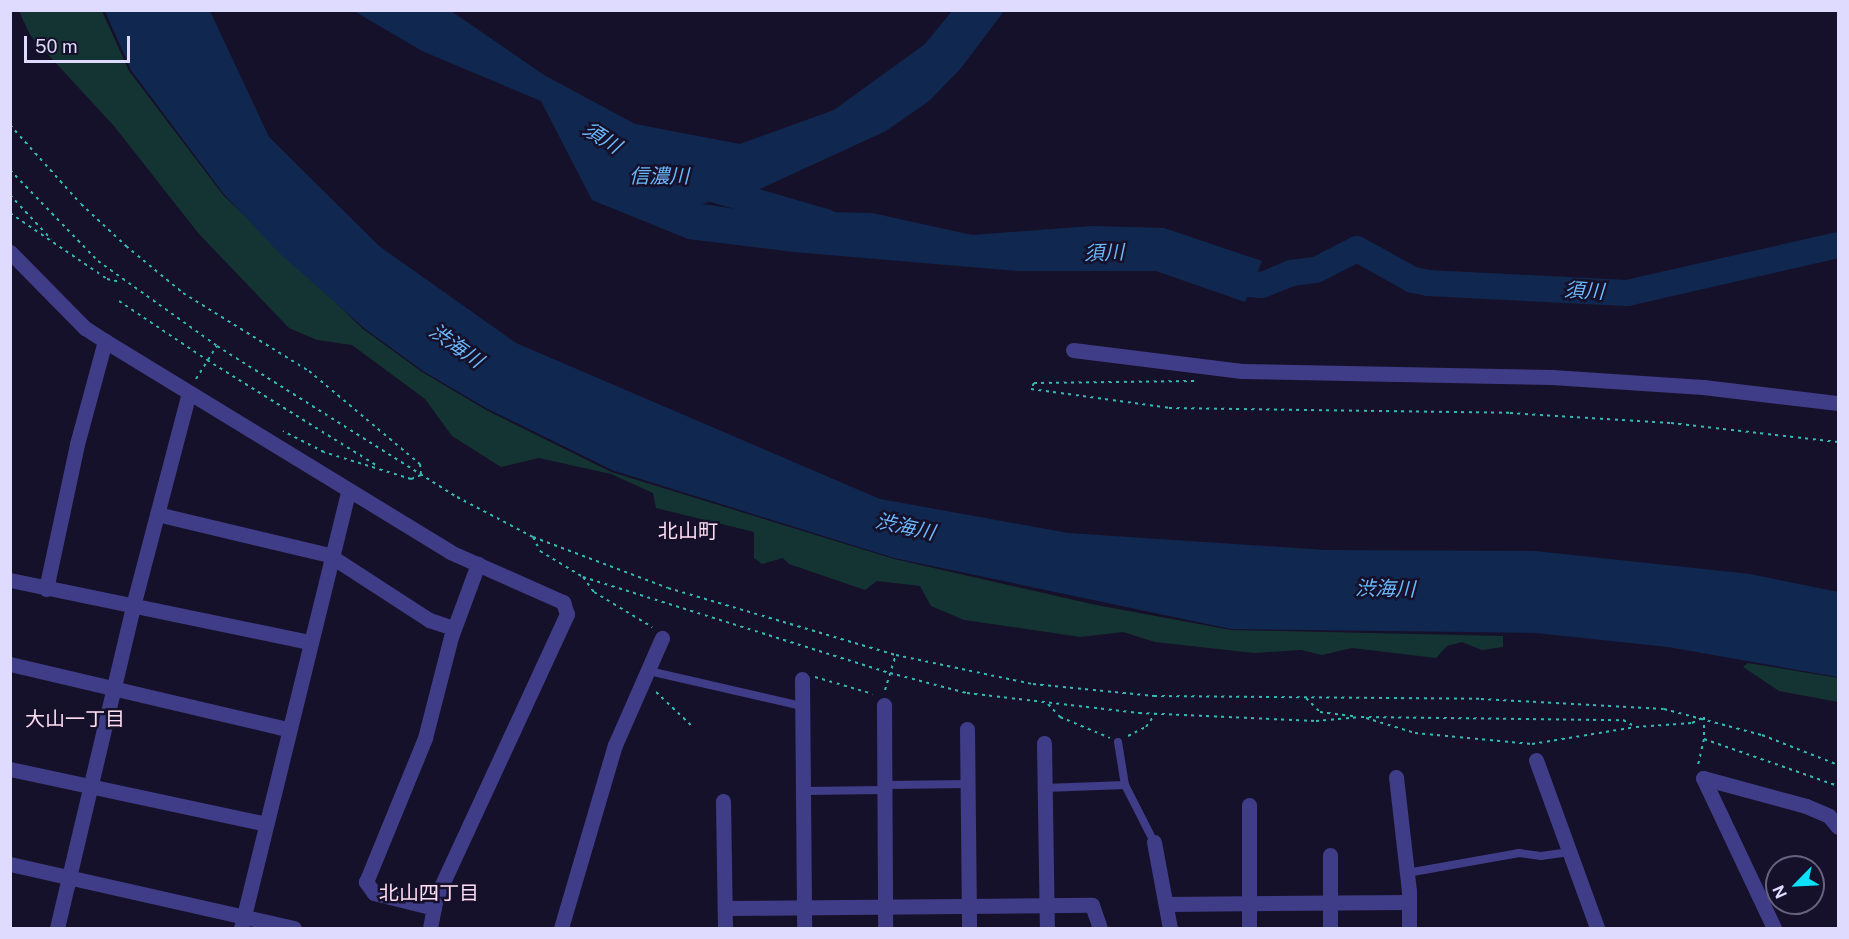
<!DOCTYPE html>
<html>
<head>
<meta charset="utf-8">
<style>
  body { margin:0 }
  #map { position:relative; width:1849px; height:939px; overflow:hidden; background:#16112a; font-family:"Public Sans","Noto Sans JP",sans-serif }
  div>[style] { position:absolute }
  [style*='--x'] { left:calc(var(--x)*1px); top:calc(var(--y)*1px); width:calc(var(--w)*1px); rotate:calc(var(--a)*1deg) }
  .green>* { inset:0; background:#143433 }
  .water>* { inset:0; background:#10284f }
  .river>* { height:26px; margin:-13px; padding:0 13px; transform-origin:13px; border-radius:13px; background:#10284f }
  .path>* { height:2px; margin-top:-1px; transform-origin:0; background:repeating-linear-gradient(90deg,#33bab2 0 3px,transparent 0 7.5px) }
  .service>* { height:8px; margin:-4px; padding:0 4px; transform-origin:4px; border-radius:4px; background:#403d88 }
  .minor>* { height:15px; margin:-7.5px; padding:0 7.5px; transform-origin:7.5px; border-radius:7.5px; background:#403d88 }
  .tertiary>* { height:15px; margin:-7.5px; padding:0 7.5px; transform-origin:7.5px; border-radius:7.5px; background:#403d88 }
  span { translate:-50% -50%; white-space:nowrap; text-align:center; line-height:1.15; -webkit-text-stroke:5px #16112a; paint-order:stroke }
  .water-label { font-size:20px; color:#6bb9fc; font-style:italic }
  .neighbourhood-label { font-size:20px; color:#feddf2 }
  .frame { position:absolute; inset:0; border:12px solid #dfdbfe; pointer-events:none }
  .north { position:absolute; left:1765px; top:855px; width:60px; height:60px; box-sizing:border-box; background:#16112a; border:2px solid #66627f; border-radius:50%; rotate:246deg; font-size:16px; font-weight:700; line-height:24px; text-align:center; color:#dfdbfe }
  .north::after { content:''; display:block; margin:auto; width:21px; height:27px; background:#0be2fa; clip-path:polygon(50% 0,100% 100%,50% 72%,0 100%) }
  .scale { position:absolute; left:24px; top:36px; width:106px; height:27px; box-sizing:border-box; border:3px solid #dfdbfe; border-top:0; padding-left:8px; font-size:18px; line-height:21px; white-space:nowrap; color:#dfdbfe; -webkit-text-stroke:4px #16112a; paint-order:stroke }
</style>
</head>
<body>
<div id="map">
  <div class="green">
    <i style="clip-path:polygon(19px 11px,102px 11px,129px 71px,223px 195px,363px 329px,422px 372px,486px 410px,611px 472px,894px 559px,1096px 605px,1231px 630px,1503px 636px,1503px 647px,1482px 650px,1462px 642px,1447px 646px,1436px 658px,1352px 648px,1322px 655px,1301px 650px,1254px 653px,1155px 642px,1123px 632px,1081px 637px,964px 620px,931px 606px,920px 586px,877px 581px,865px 590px,789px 564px,783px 558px,762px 564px,754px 558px,754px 532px,656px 508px,653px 493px,611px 474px,539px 458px,501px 467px,452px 436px,425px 399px,352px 345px,317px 340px,289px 328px,199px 234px,114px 126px,30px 35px)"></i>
    <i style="clip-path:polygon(1748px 663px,1838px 678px,1838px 702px,1779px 691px,1743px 667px)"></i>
  </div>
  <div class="water">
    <i style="clip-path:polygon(105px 11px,210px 11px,269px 137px,379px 246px,516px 343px,880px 499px,1068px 533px,1325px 550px,1535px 551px,1750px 574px,1838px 592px,1838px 677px,1668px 647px,1536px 633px,1231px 629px,894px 558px,612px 470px,486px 408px,423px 371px,364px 328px,278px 252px,223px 193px,131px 70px)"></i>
    <i style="clip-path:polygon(354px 11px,451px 11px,544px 75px,635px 124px,740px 144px,834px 110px,925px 44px,952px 11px,1004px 11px,961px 68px,929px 101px,886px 131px,762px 188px,702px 204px,743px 210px,872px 213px,972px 235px,1092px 226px,1164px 228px,1262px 261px,1245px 302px,1156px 271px,1018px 271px,794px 252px,688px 239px,592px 200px,541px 101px,422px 51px)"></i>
  </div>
  <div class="river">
    <i style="--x:702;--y:186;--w:129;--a:16.2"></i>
    <i style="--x:1220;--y:271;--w:30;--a:26"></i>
    <i style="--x:1247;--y:284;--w:15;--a:4"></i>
    <i style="--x:1262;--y:285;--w:31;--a:-22"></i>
    <i style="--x:1291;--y:273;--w:25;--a:-7"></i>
    <i style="--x:1316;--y:270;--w:46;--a:-27.1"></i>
    <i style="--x:1357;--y:249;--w:64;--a:29"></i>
    <i style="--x:1413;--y:280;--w:15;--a:11"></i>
    <i style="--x:1428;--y:283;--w:199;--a:2.9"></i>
    <i style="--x:1627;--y:293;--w:216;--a:-12.8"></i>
  </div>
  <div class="path">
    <i style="--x:10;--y:125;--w:106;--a:48.1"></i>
    <i style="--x:81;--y:204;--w:62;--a:43"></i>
    <i style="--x:126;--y:246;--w:74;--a:39.5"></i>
    <i style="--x:183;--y:293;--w:148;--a:31.8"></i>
    <i style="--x:309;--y:371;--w:145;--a:40"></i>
    <i style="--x:420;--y:464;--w:11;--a:85"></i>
    <i style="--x:421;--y:475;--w:11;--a:158"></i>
    <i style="--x:411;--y:479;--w:91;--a:-162.8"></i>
    <i style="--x:324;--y:452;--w:46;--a:-152.9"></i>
    <i style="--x:10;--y:170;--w:127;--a:46"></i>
    <i style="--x:98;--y:261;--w:146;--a:35.5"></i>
    <i style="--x:217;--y:346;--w:284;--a:32.2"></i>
    <i style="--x:457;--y:497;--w:86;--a:27.8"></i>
    <i style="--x:533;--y:537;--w:144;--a:20.7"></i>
    <i style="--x:668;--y:588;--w:238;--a:16.4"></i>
    <i style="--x:896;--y:655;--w:140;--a:12"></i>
    <i style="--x:1033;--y:684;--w:122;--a:5.7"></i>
    <i style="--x:1154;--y:696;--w:327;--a:0.5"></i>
    <i style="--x:1481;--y:699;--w:183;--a:3.1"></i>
    <i style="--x:1664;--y:709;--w:101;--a:14.9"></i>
    <i style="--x:1762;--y:735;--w:82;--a:21.5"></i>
    <i style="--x:10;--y:195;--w:60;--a:47"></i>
    <i style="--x:10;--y:213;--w:117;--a:34.2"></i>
    <i style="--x:107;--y:279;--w:14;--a:12"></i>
    <i style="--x:119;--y:301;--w:106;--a:33.8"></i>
    <i style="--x:207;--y:360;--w:200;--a:31.9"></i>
    <i style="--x:196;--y:379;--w:39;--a:-58"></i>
    <i style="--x:1194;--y:381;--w:160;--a:179.3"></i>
    <i style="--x:1034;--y:383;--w:7;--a:117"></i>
    <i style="--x:1031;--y:389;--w:139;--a:7.8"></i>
    <i style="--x:1169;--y:408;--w:341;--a:0.8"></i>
    <i style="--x:1510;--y:413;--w:161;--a:3.6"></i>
    <i style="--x:1671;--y:423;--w:168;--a:6.5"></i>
    <i style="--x:533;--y:537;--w:16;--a:63"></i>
    <i style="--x:540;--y:551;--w:50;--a:31.2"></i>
    <i style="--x:583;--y:577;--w:19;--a:54"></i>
    <i style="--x:594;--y:592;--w:68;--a:31.1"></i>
    <i style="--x:583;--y:577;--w:322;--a:17.4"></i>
    <i style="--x:890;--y:673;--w:80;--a:14.6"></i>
    <i style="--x:967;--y:693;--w:173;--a:6.6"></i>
    <i style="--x:1139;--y:713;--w:177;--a:2.6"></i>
    <i style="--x:1316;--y:721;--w:45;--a:-5.1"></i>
    <i style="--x:1361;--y:717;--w:262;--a:0.7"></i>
    <i style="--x:1623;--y:720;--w:15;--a:28"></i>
    <i style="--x:815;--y:677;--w:60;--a:16.3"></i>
    <i style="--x:885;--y:690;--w:37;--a:-73"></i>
    <i style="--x:656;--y:692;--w:52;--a:43.5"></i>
    <i style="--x:1306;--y:698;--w:20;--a:45"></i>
    <i style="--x:1320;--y:712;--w:34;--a:7"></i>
    <i style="--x:1048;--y:704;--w:18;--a:47"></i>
    <i style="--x:1060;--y:717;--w:54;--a:22.8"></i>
    <i style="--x:1366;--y:718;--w:51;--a:17"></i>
    <i style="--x:1415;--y:733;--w:118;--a:5.4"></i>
    <i style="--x:1532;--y:744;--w:105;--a:-9.3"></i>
    <i style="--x:1636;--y:727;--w:56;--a:-4.1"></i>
    <i style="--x:1692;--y:723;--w:13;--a:-27"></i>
    <i style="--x:1704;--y:717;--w:22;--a:90"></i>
    <i style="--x:1704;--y:739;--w:27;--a:103"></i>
    <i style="--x:1128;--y:736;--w:20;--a:-27"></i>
    <i style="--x:1146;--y:727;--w:16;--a:-55"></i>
    <i style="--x:1704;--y:739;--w:142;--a:19.3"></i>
  </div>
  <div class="service">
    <i style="--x:649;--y:671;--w:157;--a:12.9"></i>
    <i style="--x:1118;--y:742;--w:44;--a:80.8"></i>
    <i style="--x:1125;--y:785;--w:64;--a:63"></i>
    <i style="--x:886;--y:785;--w:81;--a:-0.7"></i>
    <i style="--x:1045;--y:788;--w:80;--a:-2.1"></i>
    <i style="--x:803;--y:791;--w:82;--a:-0.7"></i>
    <i style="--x:1407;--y:873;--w:114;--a:-10.1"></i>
    <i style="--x:1519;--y:853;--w:22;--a:8"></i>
    <i style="--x:1541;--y:856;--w:27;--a:-8"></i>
  </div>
  <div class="minor">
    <i style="--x:10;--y:252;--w:107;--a:45.4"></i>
    <i style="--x:85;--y:328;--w:24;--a:33"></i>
    <i style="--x:105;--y:341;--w:404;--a:31.4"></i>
    <i style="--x:450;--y:552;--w:124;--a:23.9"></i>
    <i style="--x:563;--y:602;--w:13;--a:72"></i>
    <i style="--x:567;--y:614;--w:312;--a:114.8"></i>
    <i style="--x:436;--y:897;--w:32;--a:101"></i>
    <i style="--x:1073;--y:350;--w:170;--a:7.1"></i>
    <i style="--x:1242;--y:371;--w:310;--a:1.1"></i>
    <i style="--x:1552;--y:377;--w:151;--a:3.8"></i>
    <i style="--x:1703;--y:387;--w:136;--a:6.8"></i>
    <i style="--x:157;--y:514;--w:177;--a:13.4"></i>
    <i style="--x:329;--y:555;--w:119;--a:33"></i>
    <i style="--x:429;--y:620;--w:26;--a:18"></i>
    <i style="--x:10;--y:580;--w:306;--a:11.7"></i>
    <i style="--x:46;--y:589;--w:148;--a:-77.9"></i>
    <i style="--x:77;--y:444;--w:107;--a:-74.8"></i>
    <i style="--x:10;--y:664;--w:285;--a:13.2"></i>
    <i style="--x:802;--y:679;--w:249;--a:89.5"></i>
    <i style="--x:884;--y:705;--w:223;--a:89.7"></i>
    <i style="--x:967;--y:729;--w:199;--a:89.4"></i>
    <i style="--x:1044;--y:743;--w:185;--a:89.1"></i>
    <i style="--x:10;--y:769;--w:262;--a:12.1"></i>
    <i style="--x:1396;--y:777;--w:115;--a:83.5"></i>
    <i style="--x:1409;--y:891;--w:37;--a:90"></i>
    <i style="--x:723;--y:801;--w:127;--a:89.1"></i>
    <i style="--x:1249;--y:805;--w:123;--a:90"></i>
    <i style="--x:1154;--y:842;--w:87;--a:79.5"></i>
    <i style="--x:10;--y:864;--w:291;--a:12.7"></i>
    <i style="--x:1166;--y:904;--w:242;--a:-0.5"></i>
    <i style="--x:434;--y:908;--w:62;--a:-166"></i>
    <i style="--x:374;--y:893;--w:14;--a:-126"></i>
    <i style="--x:366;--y:882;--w:156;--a:-67.7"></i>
    <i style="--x:425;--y:738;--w:104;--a:-75.6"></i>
    <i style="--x:451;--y:637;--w:78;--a:-69.7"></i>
    <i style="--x:725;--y:908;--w:367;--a:-0.5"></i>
    <i style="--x:1092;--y:905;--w:24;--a:71"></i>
    <i style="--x:57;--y:928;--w:331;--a:-76.7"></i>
    <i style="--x:133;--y:606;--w:220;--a:-75.3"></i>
    <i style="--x:241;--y:928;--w:450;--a:-76.2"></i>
    <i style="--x:561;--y:928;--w:191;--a:-73.6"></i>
    <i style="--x:615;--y:745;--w:117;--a:-66.3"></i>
    <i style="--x:1330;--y:928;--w:73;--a:-90"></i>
    <i style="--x:1774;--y:928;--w:166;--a:-115.3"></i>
    <i style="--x:1703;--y:778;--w:107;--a:15.2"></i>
    <i style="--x:1806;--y:806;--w:25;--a:23"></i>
    <i style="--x:1829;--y:816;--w:14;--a:51"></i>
  </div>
  <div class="tertiary">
    <i style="--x:1536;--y:760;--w:179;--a:70"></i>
  </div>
  <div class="water-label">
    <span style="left:602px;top:138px;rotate:32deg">須川</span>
    <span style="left:659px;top:176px">信濃川</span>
    <span style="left:1104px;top:253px;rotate:-2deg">須川</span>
    <span style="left:1584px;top:291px;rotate:3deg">須川</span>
    <span style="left:456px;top:346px;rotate:35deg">渋海川</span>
    <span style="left:905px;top:527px;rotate:12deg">渋海川</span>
    <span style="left:1385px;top:589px;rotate:1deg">渋海川</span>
  </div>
  <div class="neighbourhood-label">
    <span style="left:688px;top:531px">北山町</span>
    <span style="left:75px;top:719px">大山一丁目</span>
    <span style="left:429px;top:893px">北山四丁目</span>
  </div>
  <div class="frame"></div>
  <div class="north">N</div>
  <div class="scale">50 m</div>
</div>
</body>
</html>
